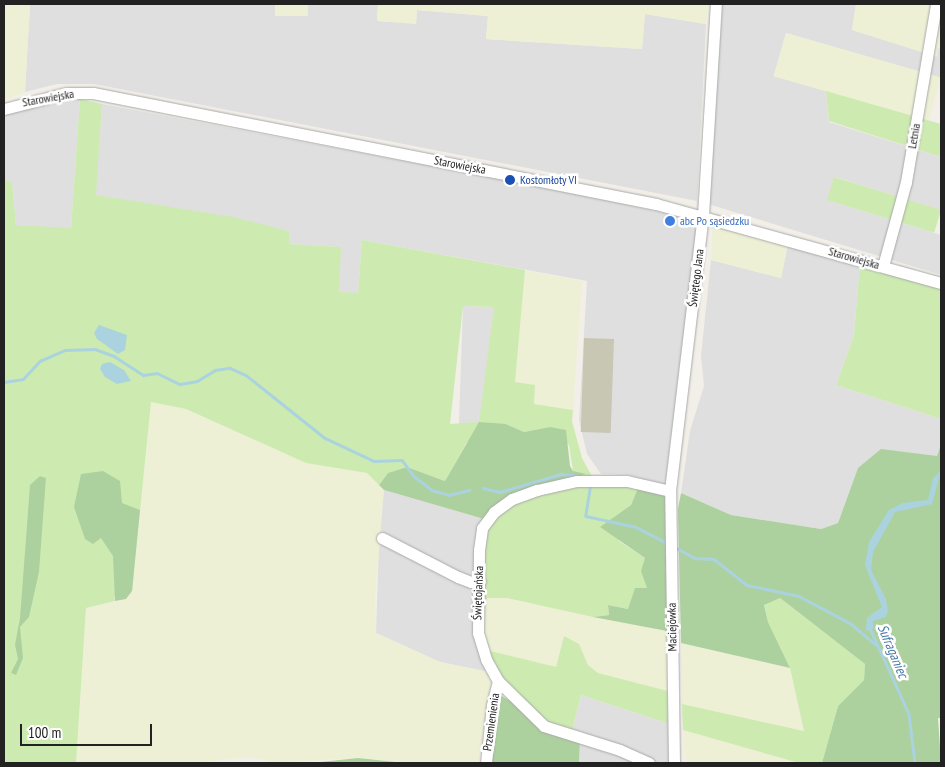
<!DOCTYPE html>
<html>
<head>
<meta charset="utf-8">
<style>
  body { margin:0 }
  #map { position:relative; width:945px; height:767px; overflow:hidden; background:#f2efe9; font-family:"PT Sans Narrow",sans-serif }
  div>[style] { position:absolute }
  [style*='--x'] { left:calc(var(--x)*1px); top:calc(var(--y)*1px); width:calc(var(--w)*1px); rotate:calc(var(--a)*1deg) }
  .residential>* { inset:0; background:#e0dfdf; transform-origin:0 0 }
  .construction>* { inset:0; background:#c7c7b4; transform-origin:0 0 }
  .farmland>* { inset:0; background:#eef0d5; transform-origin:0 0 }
  .grass>* { inset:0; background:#cdebb0; transform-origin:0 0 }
  .forest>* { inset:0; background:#add19e }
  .water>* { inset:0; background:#aad3df }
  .stream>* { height:2.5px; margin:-1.25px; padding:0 1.25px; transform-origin:1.25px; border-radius:1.25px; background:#aad3df }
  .roads { filter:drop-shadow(0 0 1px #a9a9a9) drop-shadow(0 0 1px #a9a9a9) }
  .minor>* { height:11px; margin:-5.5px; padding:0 5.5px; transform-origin:5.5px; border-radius:5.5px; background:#fff }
  .dots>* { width:14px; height:14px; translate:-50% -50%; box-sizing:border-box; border:2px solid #fff; border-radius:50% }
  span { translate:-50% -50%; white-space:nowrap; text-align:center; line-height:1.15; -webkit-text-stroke:5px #fff; paint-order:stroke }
  .street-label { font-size:12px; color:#222 }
  .transit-label { font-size:12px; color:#164399 }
  .left { translate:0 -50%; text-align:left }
  .shop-label { font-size:12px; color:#366cbe }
  .water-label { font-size:14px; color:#4a7aab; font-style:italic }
  .frame { position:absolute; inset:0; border:5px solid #222; pointer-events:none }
  .scale { position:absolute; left:20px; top:724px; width:132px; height:22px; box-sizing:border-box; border:2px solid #222; border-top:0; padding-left:6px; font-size:15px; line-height:18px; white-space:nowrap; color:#222; -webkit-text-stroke:4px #fff; paint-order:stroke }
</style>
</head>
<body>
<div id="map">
  <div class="residential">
    <i style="clip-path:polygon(30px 4px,275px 4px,275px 16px,307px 16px,308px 4px,378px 4px,377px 21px,416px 23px,417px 10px,488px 16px,486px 39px,642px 49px,645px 14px,706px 24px,697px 201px,94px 84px,57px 84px,25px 92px)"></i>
    <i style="clip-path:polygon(721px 4px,856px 4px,852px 30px,937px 56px,938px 48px,941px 49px,941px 78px,786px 33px,774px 76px,826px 91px,829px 122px,941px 157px,941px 210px,835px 177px,831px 201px,941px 235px,941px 275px,708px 204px)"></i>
    <i style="clip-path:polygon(80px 99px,71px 229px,16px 225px,12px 183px,4px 180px,4px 115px,33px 105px)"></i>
    <i style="clip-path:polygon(102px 104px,552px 189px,698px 220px,665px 485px,628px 475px,601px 474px,587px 454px,579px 420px,587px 281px,362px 240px,358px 294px,338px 292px,340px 247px,289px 244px,289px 231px,95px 195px)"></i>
    <i style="clip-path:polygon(788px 244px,860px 264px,854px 335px,836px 385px,941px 419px,941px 444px,937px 456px,858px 468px,838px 523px,821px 529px,731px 515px,681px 493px,690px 431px,704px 386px,701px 356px,711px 260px,781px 278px)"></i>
    <i style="left:463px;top:306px;width:31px;height:119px;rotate:2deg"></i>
    <i style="clip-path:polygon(384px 490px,484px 519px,489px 672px,440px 662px,376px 633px,380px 513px)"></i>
    <i style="clip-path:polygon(581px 695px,670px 724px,670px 763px,579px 763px,580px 734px,572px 731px)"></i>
  </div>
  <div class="construction">
    <i style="left:584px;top:338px;width:30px;height:94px;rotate:2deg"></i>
  </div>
  <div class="farmland">
    <i style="clip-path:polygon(4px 4px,30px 4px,25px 92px,4px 100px)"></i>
    <i style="left:275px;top:4px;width:33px;height:12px"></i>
    <i style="clip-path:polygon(378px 4px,708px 4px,706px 24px,645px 14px,642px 49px,486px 39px,488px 16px,417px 10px,416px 24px,377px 21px)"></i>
    <i style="clip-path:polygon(856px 4px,941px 4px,941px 49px,938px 48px,937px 57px,852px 30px)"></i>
    <i style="left:786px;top:33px;width:161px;height:45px;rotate:16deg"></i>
    <i style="clip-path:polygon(713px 222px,788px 244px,781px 278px,711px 260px)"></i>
    <i style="clip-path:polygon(525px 270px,582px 281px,573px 410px,534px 404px,515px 382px)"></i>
    <i style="clip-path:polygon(151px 402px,186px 409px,306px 463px,367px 473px,384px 490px,375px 598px,376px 633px,440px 662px,489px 672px,491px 684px,478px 763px,405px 763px,358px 758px,276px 763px,249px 757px,194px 763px,76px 763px,86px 608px,126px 599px,132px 591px)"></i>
    <i style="clip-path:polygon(487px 598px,507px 598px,667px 631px,668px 691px,598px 673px,588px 665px,579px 644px,564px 636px,556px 668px,486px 650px,480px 630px)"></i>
    <i style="clip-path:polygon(681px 643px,790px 668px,804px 731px,682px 704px)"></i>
    <i style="clip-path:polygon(683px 730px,780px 756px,799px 763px,685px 763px)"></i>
  </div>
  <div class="grass">
    <i style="clip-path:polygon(826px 91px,941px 124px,941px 157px,829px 121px)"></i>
    <i style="clip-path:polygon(evenodd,80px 99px,102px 104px,96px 195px,233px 217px,289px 231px,289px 244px,341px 247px,339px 292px,358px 293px,362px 240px,525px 270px,515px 382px,535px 385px,534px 404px,573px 410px,572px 421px,582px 458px,593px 478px,582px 477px,573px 471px,569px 445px,550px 427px,524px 432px,506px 424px,467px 442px,445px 481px,407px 467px,388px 473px,379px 485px,367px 473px,306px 463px,186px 409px,151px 402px,132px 591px,114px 597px,115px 601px,86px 608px,76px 763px,4px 763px,4px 180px,12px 182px,16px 225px,71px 228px,80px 99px,463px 306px,494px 307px,479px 422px,450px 424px,463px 306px)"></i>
    <i style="left:834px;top:177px;width:112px;height:24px;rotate:17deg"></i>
    <i style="clip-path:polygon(860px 264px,941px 287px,941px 419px,836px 385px,854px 335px)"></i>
    <i style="clip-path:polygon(578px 484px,625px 484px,638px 488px,631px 505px,614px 517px,619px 541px,645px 558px,647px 588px,628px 609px,608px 605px,609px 615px,593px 617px,507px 598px,487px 598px,482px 616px,485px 530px,497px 516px,514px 503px,536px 493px)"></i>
    <i style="clip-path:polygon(780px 598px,865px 664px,864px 680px,838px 706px,822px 763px,799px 763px,683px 730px,682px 704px,804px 731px,790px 668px,768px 622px,764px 604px)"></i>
    <i style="clip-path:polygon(564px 636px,579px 644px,588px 665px,598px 673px,668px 691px,670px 724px,581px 695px,572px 731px,548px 725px,504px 683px,486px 650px,556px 667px)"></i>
  </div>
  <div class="forest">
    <i style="clip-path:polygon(479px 422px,506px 424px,524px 432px,550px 427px,566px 430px,570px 466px,573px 471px,586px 474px,527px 489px,484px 519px,384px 490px,379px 485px,388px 473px,407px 467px,445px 481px)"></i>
    <i style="clip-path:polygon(941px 444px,941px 718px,938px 718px,941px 763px,822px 763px,838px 706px,864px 680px,865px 664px,780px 598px,764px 605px,768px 622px,790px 668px,681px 643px,678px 509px,681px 493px,731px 515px,821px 529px,838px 523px,858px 468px,881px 449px,937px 456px)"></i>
    <i style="clip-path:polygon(103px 471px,120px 481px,122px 503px,140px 510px,132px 591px,126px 599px,115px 601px,113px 556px,101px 538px,93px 544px,85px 539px,74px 507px,81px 474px)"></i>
    <i style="clip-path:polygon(40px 476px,46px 478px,39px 572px,29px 617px,20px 627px,23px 658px,16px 675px,11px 673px,18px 659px,15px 645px,20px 618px,30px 485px)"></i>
    <i style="clip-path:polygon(638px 488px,665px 494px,667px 631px,593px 617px,609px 615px,608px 605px,628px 609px,635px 588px,647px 588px,641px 571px,645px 558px,600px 527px,631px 505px)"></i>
    <i style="clip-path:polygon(500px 695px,580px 740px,579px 763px,488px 763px,496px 698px)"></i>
    <i style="clip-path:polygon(358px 758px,405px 763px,311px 763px)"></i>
  </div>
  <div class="water">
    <i style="clip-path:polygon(99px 325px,127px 335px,125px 350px,118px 354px,97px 339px,94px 333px)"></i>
    <i style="clip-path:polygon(110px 362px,124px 370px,131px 381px,117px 384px,105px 377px,100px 369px,102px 364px)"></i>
    <i style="clip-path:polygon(941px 471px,932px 504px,895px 512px,873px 552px,871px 570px,886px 599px,888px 611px,886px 617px,873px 621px,873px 629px,866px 631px,867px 618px,882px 607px,865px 565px,869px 542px,889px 510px,903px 503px,928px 500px,933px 478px)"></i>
  </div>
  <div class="stream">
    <i style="--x:4;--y:382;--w:19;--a:-9"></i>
    <i style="--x:23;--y:379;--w:25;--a:-47"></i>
    <i style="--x:40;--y:361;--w:27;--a:-24"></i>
    <i style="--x:65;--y:350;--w:30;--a:-2"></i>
    <i style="--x:95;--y:349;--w:20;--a:20"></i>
    <i style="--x:114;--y:356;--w:35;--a:33"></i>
    <i style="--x:143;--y:375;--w:14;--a:-8"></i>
    <i style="--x:157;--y:373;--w:25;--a:26"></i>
    <i style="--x:180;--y:384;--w:17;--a:-10"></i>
    <i style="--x:197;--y:381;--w:21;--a:-31"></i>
    <i style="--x:215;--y:370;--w:15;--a:-8"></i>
    <i style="--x:230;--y:368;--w:17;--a:24"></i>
    <i style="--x:246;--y:375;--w:101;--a:38.6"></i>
    <i style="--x:325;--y:438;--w:54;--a:25.1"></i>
    <i style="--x:374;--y:461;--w:28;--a:-2"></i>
    <i style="--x:402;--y:460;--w:21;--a:53"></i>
    <i style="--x:415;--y:477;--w:21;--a:37"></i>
    <i style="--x:432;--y:490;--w:18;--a:16"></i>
    <i style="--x:449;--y:495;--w:21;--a:-14"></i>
    <i style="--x:591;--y:483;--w:33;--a:99"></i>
    <i style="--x:586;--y:516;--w:51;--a:12.4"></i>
    <i style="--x:636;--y:527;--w:36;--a:27"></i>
    <i style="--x:483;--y:488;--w:17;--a:13"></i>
    <i style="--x:500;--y:492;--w:64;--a:-16.4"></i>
    <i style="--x:561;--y:474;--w:20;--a:6"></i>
    <i style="--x:675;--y:547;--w:23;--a:29"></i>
    <i style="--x:695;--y:558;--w:19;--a:3"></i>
    <i style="--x:714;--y:559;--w:42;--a:38.2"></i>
    <i style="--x:747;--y:585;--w:53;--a:11.9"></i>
    <i style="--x:799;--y:596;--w:58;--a:27.9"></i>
    <i style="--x:850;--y:623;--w:34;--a:40"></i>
    <i style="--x:870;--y:628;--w:94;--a:65.6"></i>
    <i style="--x:909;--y:714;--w:49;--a:83"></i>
  </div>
  <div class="roads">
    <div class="minor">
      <i style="--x:4;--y:109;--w:65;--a:-14.3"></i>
      <i style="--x:67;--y:93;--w:26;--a:0"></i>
      <i style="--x:93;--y:93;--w:574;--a:11.15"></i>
      <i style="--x:656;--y:204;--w:296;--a:15.5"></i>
      <i style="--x:883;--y:266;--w:87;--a:-74.7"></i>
      <i style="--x:906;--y:182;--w:181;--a:-80.4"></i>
      <i style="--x:382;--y:538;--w:85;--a:27.2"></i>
      <i style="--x:458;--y:577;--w:14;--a:21"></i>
      <i style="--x:471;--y:582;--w:9;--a:-6"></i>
      <i style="--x:486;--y:763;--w:58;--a:-84.1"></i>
      <i style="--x:492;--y:705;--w:25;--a:-76"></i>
      <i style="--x:649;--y:763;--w:32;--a:-156"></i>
      <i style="--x:620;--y:750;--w:80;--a:-162.5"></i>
      <i style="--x:544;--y:726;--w:64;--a:-135.6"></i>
      <i style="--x:498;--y:681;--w:25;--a:-119"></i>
      <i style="--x:486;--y:659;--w:27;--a:-107"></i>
      <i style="--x:478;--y:633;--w:83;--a:-89.3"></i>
      <i style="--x:479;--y:550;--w:22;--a:-82"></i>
      <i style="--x:482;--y:528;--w:20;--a:-53"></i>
      <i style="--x:494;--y:512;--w:22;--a:-36"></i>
      <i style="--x:512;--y:499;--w:27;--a:-20"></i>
      <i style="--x:537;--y:490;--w:41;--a:-12.7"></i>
      <i style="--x:577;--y:481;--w:50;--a:0"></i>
      <i style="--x:627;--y:481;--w:44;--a:13.1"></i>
      <i style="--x:674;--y:763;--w:272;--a:-90.8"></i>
      <i style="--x:670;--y:491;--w:278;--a:-83.2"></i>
      <i style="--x:703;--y:215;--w:211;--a:-86.5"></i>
    </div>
  </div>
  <div class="dots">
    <i style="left:510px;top:180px;background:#1a4fb4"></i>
    <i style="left:670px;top:221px;background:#3f7fe0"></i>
  </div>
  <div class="street-label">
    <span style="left:48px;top:98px;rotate:-10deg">Starowiejska</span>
    <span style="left:914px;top:136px;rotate:-80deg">Letnia</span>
    <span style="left:460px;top:165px;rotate:11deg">Starowiejska</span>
    <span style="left:854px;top:258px;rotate:16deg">Starowiejska</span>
    <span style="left:696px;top:278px;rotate:-83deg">Świętego Jana</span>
    <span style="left:478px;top:593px;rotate:-88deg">Świętojańska</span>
    <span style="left:672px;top:627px;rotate:-91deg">Maciejówka</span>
    <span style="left:491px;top:722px;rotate:-82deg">Przemienienia</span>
  </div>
  <div class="transit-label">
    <span class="left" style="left:520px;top:180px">Kostomłoty VI</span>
  </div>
  <div class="shop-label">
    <span class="left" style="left:680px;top:221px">abc Po sąsiedzku</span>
  </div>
  <div class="water-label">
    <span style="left:893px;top:651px;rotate:67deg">Sufraganiec</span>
  </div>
  <div class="frame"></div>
  <div class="scale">100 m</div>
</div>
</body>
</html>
